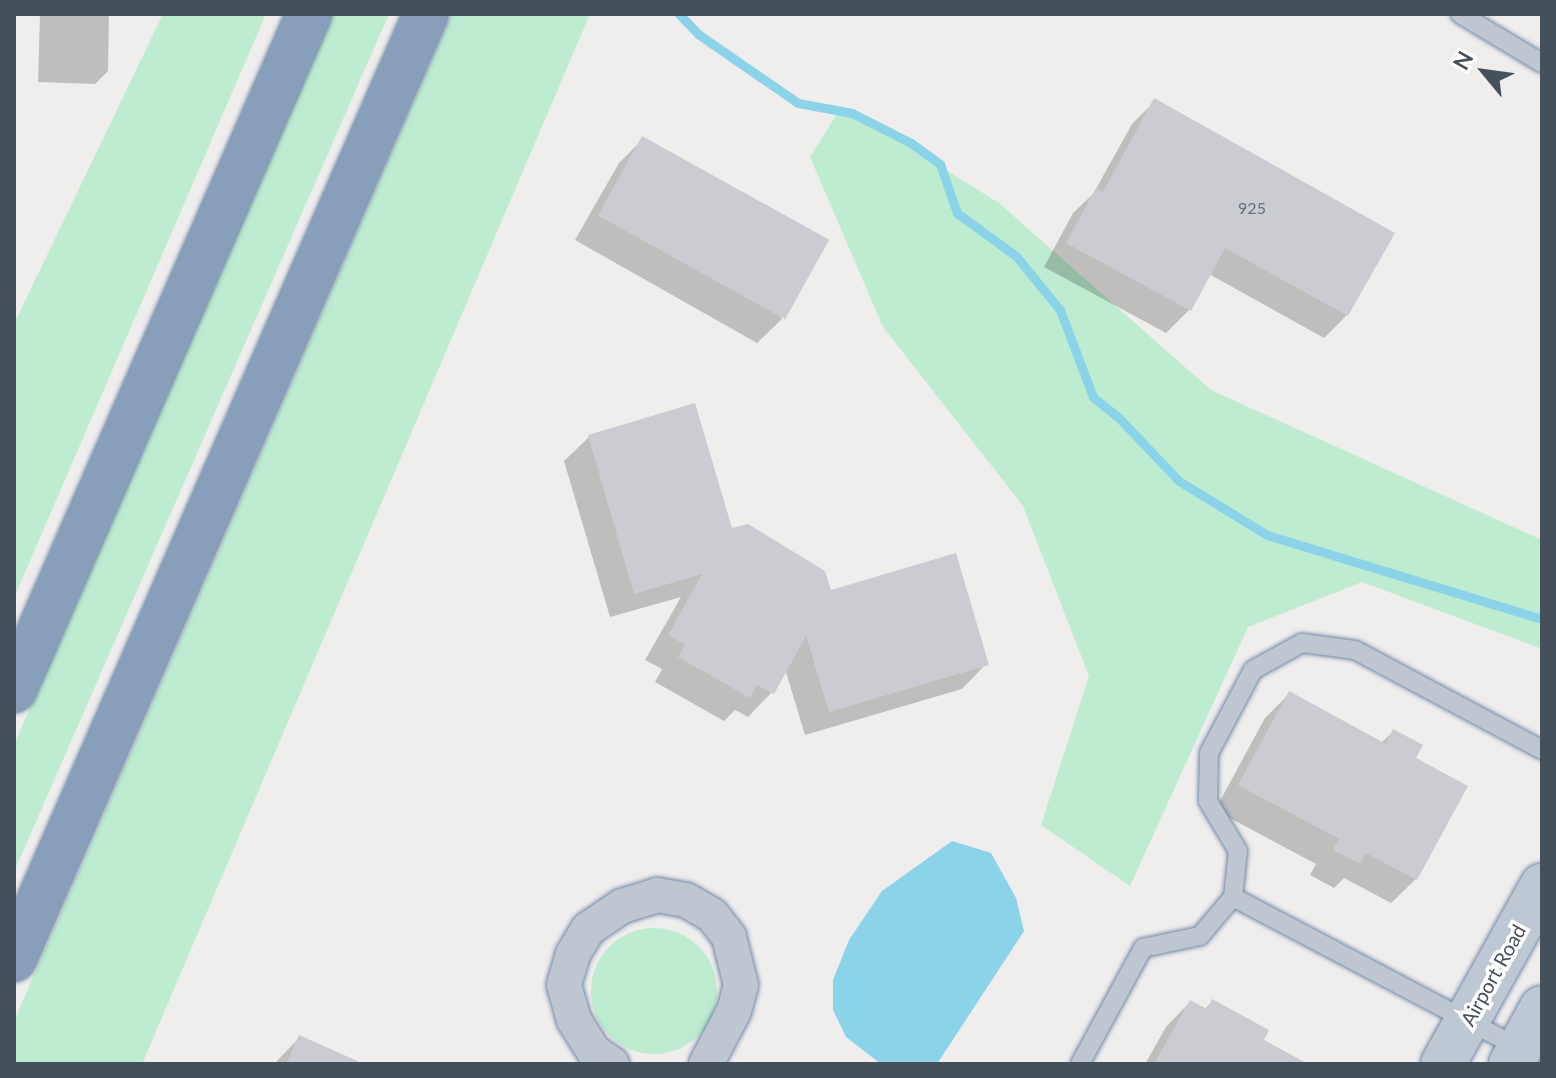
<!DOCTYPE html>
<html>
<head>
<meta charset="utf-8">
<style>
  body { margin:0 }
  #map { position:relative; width:1556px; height:1078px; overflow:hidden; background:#f0eded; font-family:Lato,sans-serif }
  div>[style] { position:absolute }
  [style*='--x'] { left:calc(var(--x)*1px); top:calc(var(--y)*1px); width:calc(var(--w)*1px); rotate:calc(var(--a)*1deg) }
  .green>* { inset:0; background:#bdecd0 }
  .round { border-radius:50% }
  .water>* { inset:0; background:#8bd3e8 }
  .shadow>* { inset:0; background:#0003 }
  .stream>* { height:9px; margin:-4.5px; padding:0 4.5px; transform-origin:4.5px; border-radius:4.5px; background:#8bd3e8 }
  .building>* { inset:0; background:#caccd2; transform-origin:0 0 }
  .roads { filter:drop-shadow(0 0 2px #728aa6) drop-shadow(0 0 2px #728aa6) }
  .service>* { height:18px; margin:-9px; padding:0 9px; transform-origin:9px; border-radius:9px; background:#bec7cf }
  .minor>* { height:34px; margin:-17px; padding:0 17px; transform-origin:17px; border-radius:17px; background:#bec7cf }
  .secondary>* { height:44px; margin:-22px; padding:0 22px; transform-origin:22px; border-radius:22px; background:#bec8d4 }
  .motorway>* { height:44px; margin:-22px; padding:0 22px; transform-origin:22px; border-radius:22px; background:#879fba }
  span { translate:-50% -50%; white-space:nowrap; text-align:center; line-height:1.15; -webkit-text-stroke:7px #fff; paint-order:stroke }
  .number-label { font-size:16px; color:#676f78 }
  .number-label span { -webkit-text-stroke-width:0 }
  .street-label { font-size:20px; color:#46505a }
  .frame { position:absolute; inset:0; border:16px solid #46505a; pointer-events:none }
  .north { position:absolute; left:1444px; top:32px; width:80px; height:80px; -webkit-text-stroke:6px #fff; paint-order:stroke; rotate:299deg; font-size:22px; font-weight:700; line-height:32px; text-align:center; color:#46505a }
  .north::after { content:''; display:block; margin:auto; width:28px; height:36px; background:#46505a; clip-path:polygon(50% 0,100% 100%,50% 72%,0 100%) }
</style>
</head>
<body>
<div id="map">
  <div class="green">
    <i style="clip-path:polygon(163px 14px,266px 14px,14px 598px,14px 324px)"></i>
    <i style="clip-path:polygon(332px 14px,389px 14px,14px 872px,14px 745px)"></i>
    <i style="clip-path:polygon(452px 14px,590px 14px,142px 1064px,14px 1064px,14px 1021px)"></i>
    <i style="clip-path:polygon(842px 106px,999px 203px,1211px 390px,1542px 540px,1542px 649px,1362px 582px,1248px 627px,1130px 886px,1041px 825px,1089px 676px,1023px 506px,883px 327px,810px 157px)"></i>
    <i class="round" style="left:591px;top:928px;width:126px;height:126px"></i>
  </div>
  <div class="water">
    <i style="clip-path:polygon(952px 841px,991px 853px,1016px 898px,1024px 931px,937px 1064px,881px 1064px,846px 1037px,833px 1010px,833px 980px,849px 940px,882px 891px)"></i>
  </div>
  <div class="shadow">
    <i style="clip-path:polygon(40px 14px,109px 14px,108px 71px,95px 84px,38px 82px)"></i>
    <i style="clip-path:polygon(1155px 101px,1347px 315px,1324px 338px,1209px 274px,1189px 310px,1166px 333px,1044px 267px,1073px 213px,1093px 194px,1132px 124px)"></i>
    <i style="clip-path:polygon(643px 139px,782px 319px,757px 343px,575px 240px,619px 163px)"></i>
    <i style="clip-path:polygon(694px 406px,730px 530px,829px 592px,986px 664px,962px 689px,805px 735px,785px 669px,772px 692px,748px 717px,735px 710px,724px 721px,655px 682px,662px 669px,645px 660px,681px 597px,610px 617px,564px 461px,589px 437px)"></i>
    <i style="clip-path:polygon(1289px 694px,1381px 743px,1394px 731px,1413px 759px,1416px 879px,1391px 903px,1344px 878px,1334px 888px,1310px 875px,1316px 864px,1215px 810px,1265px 718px)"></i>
    <i style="clip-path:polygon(1213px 1001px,1261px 1040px,1269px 1064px,1145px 1064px,1166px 1027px,1190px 1002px,1204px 1010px)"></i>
    <i style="clip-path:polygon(299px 1038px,359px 1064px,274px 1064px)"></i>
  </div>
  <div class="stream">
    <i style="--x:679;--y:14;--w:28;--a:46"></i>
    <i style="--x:698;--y:34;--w:121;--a:34.6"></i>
    <i style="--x:798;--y:103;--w:55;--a:10.5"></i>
    <i style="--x:852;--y:113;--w:66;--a:27"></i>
    <i style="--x:911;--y:143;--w:36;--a:36"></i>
    <i style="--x:940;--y:164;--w:52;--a:70.9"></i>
    <i style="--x:957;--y:213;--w:73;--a:36.1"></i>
    <i style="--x:1016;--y:256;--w:70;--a:50.8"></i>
    <i style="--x:1060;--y:310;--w:93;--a:69.2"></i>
    <i style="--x:1093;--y:397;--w:33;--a:39"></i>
    <i style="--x:1119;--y:418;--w:87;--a:46.4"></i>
    <i style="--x:1179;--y:481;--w:103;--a:31.5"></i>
    <i style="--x:1267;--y:535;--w:288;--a:17"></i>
  </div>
  <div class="building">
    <i style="clip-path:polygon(1154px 98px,1395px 233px,1348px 316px,1225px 248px,1191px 311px,1066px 243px,1096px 188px,1103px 192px)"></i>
    <i style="left:642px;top:136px;width:214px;height:91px;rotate:29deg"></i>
    <i style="clip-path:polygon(695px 403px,732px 528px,748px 524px,825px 571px,831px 590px,956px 553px,989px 665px,829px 712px,806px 636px,774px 694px,757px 685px,750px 698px,678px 657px,685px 645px,668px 635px,702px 574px,634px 594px,588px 435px)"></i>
    <i style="clip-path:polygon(1289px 691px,1386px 744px,1393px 729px,1423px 745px,1416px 758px,1468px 786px,1417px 880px,1366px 853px,1360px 864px,1333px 850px,1339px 839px,1238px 785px)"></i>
    <i style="clip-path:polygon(1212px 999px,1269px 1030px,1264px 1040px,1308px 1064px,1154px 1064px,1190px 1000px,1207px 1009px)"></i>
    <i style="clip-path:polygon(299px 1035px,364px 1064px,286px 1064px)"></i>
  </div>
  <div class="roads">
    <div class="service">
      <i style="--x:1460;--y:14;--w:96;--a:30.9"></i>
      <i style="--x:1233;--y:897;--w:46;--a:-83.8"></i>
      <i style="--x:1238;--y:851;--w:58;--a:-121"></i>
      <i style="--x:1208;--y:801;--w:48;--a:-88.8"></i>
      <i style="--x:1209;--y:753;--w:94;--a:-62.1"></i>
      <i style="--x:1253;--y:670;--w:56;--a:-28.9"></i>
      <i style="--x:1302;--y:643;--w:53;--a:7.5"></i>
      <i style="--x:1355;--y:650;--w:212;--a:28.1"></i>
      <i style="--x:1080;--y:1064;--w:132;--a:-61.5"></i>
      <i style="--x:1143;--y:948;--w:58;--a:-11.9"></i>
      <i style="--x:1200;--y:936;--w:51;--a:-49.8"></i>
      <i style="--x:1233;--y:897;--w:324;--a:27.8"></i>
    </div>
    <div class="minor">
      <i style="--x:612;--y:1064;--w:22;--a:-146"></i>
      <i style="--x:594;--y:1052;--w:38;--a:-122"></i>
      <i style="--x:574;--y:1020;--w:36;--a:-106"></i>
      <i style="--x:564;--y:985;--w:32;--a:-74"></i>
      <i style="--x:573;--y:954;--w:29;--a:-59"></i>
      <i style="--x:588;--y:929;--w:41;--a:-34.1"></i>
      <i style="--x:622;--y:906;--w:37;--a:-17"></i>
      <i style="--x:657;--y:895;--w:29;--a:10"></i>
      <i style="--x:686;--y:900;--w:30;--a:30"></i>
      <i style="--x:712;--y:915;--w:28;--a:52"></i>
      <i style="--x:729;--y:937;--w:49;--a:76"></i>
      <i style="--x:741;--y:985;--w:27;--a:105"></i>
      <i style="--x:734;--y:1011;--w:60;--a:117.8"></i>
    </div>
    <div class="secondary">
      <i style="--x:1443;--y:1064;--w:204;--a:-60.9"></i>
      <i style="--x:1511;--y:1064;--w:64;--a:-61"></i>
    </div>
    <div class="motorway">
      <i style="--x:14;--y:690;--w:738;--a:-66.42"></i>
      <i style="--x:14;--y:959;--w:1031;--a:-66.44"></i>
    </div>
  </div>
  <div class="number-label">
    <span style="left:1252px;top:208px">925</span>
  </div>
  <div class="street-label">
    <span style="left:1493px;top:975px;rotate:-61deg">Airport Road</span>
  </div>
  <div class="frame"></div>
  <div class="north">N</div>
</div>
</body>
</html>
